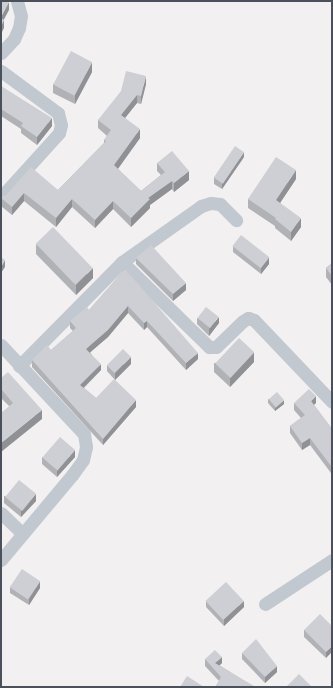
<!DOCTYPE html>
<html>
<head>
<meta charset="utf-8">
<style>
  body { margin:0 }
  #map { position:relative; width:333px; height:688px; overflow:hidden; background:#f2f0f0; font-family:Roboto,sans-serif }
  div>[style] { position:absolute }
  [style*='--x'] { left:calc(var(--x)*1px); top:calc(var(--y)*1px); width:calc(var(--w)*1px); rotate:calc(var(--a)*1deg) }
  .minor>* { height:13px; margin:-6.5px; padding:0 6.5px; transform-origin:6.5px; border-radius:6.5px; background:#c2c8d0 }
  .wall>* { inset:0; background:#b1b2b6 }
  .shaded-wall>* { inset:0; background:#909194 }
  .building>* { inset:0; background:#cecfd4; transform-origin:0 0 }
  span { translate:-50% -50%; white-space:nowrap; text-align:center; line-height:1.15; -webkit-text-stroke:3px #fff; paint-order:stroke }
  .frame { position:absolute; inset:0; border:2px solid #4a515b; pointer-events:none }
</style>
</head>
<body>
<div id="map">
  <div class="minor">
    <i style="--x:1;--y:53;--w:19;--a:-47"></i>
    <i style="--x:14;--y:39;--w:12;--a:-66"></i>
    <i style="--x:19;--y:28;--w:12;--a:-81"></i>
    <i style="--x:21;--y:16;--w:16;--a:-105"></i>
    <i style="--x:1;--y:71;--w:71;--a:36.4"></i>
    <i style="--x:58;--y:113;--w:12;--a:76"></i>
    <i style="--x:61;--y:125;--w:8;--a:104"></i>
    <i style="--x:59;--y:133;--w:86;--a:132.2"></i>
    <i style="--x:122;--y:262;--w:122;--a:44.3"></i>
    <i style="--x:209;--y:347;--w:7;--a:0"></i>
    <i style="--x:216;--y:347;--w:37;--a:-44"></i>
    <i style="--x:243;--y:321;--w:6;--a:-31"></i>
    <i style="--x:248;--y:318;--w:6;--a:18"></i>
    <i style="--x:254;--y:320;--w:113;--a:46.4"></i>
    <i style="--x:1;--y:345;--w:122;--a:47"></i>
    <i style="--x:84;--y:434;--w:13;--a:81"></i>
    <i style="--x:86;--y:447;--w:13;--a:103"></i>
    <i style="--x:83;--y:460;--w:19;--a:126"></i>
    <i style="--x:72;--y:475;--w:111;--a:129.9"></i>
    <i style="--x:19;--y:366;--w:146;--a:-45.3"></i>
    <i style="--x:122;--y:262;--w:97;--a:-35.3"></i>
    <i style="--x:201;--y:206;--w:10;--a:-17"></i>
    <i style="--x:211;--y:203;--w:9;--a:6"></i>
    <i style="--x:220;--y:204;--w:23;--a:45"></i>
    <i style="--x:1;--y:513;--w:29;--a:44"></i>
    <i style="--x:265;--y:604;--w:80;--a:-33.3"></i>
  </div>
  <div class="wall">
    <i style="clip-path:polygon(92px 72px,75px 104px,53px 93px,53px 84px)"></i>
    <i style="clip-path:polygon(146px 84px,141px 104px,137px 103px,125px 118px,140px 138px,118px 169px,141px 191px,161px 175px,157px 171px,157px 163px,189px 180px,174px 192px,172px 189px,150px 205px,150px 208px,131px 227px,113px 209px,95px 228px,72px 207px,56px 227px,24px 201px,12px 215px,1px 206px,1px 197px,7px 194px,58px 190px,104px 143px,104px 140px,107px 136px,98px 128px,98px 120px)"></i>
    <i style="clip-path:polygon(1px 86px,52px 126px,37px 145px,21px 133px,21px 129px,1px 116px)"></i>
    <i style="clip-path:polygon(244px 157px,222px 189px,214px 184px,214px 178px)"></i>
    <i style="clip-path:polygon(296px 179px,280px 203px,301px 227px,291px 241px,275px 228px,275px 226px,248px 208px,248px 199px)"></i>
    <i style="clip-path:polygon(36px 244px,93px 278px,76px 295px,36px 254px)"></i>
    <i style="clip-path:polygon(233px 246px,269px 264px,261px 274px,233px 252px)"></i>
    <i style="clip-path:polygon(136px 258px,186px 290px,173px 301px,136px 264px)"></i>
    <i style="clip-path:polygon(332px 263px,332px 285px,326px 277px,326px 268px)"></i>
    <i style="clip-path:polygon(125px 269px,198px 359px,186px 370px,147px 327px,144px 330px,128px 313px,108px 337px,90px 352px,101px 370px,84px 388px,96px 398px,136px 407px,103px 445px,32px 367px,32px 360px,51px 350px,73px 331px,70px 328px,70px 321px,89px 310px)"></i>
    <i style="clip-path:polygon(197px 318px,219px 323px,209px 336px,197px 324px)"></i>
    <i style="clip-path:polygon(254px 362px,230px 387px,214px 372px,214px 363px)"></i>
    <i style="clip-path:polygon(131px 364px,115px 380px,107px 371px,107px 365px)"></i>
    <i style="clip-path:polygon(1px 378px,42px 419px,9px 406px,1px 398px)"></i>
    <i style="clip-path:polygon(268px 399px,284px 404px,275px 411px,268px 403px)"></i>
    <i style="clip-path:polygon(294px 403px,316px 403px,314px 405px,332px 429px,331px 473px,310px 445px,302px 450px,290px 433px,290px 426px,301px 418px,294px 410px)"></i>
    <i style="clip-path:polygon(42px 457px,75px 457px,57px 477px,42px 464px)"></i>
    <i style="clip-path:polygon(4px 496px,36px 501px,21px 517px,4px 503px)"></i>
    <i style="clip-path:polygon(10px 587px,40px 588px,29px 605px,10px 593px)"></i>
    <i style="clip-path:polygon(206px 601px,244px 607px,224px 626px,206px 607px)"></i>
    <i style="clip-path:polygon(332px 626px,326px 658px,304px 637px,304px 630px)"></i>
    <i style="clip-path:polygon(242px 653px,277px 672px,265px 683px,242px 659px)"></i>
    <i style="clip-path:polygon(205px 659px,222px 663px,219px 665px,254px 687px,219px 681px,205px 666px)"></i>
  </div>
  <div class="shaded-wall">
    <i style="clip-path:polygon(9px 2px,9px 10px,1px 25px,1px 17px)"></i>
    <i style="clip-path:polygon(4px 20px,4px 28px,1px 34px,1px 26px)"></i>
    <i style="clip-path:polygon(92px 62px,92px 72px,75px 104px,75px 95px)"></i>
    <i style="clip-path:polygon(146px 76px,146px 84px,141px 104px,141px 96px)"></i>
    <i style="clip-path:polygon(137px 95px,137px 103px,121px 123px,121px 115px)"></i>
    <i style="clip-path:polygon(52px 118px,52px 126px,37px 145px,37px 137px)"></i>
    <i style="clip-path:polygon(140px 129px,140px 138px,114px 174px,114px 165px)"></i>
    <i style="clip-path:polygon(244px 152px,244px 157px,222px 189px,222px 184px)"></i>
    <i style="clip-path:polygon(296px 170px,296px 179px,276px 209px,276px 200px)"></i>
    <i style="clip-path:polygon(189px 171px,189px 180px,174px 192px,174px 183px)"></i>
    <i style="clip-path:polygon(172px 181px,172px 189px,150px 205px,150px 208px,131px 227px,131px 218px,148px 198px)"></i>
    <i style="clip-path:polygon(24px 193px,24px 201px,12px 215px,12px 207px)"></i>
    <i style="clip-path:polygon(72px 199px,72px 207px,56px 227px,56px 218px)"></i>
    <i style="clip-path:polygon(113px 201px,113px 209px,95px 228px,95px 220px)"></i>
    <i style="clip-path:polygon(301px 218px,301px 227px,291px 241px,291px 232px)"></i>
    <i style="clip-path:polygon(269px 257px,269px 264px,261px 274px,261px 268px)"></i>
    <i style="clip-path:polygon(5px 260px,5px 267px,1px 273px,1px 267px)"></i>
    <i style="clip-path:polygon(93px 268px,93px 278px,76px 295px,76px 285px)"></i>
    <i style="clip-path:polygon(186px 283px,186px 290px,173px 301px,173px 294px)"></i>
    <i style="clip-path:polygon(128px 306px,128px 313px,108px 337px,86px 356px,86px 349px)"></i>
    <i style="clip-path:polygon(219px 317px,219px 323px,209px 336px,209px 329px)"></i>
    <i style="clip-path:polygon(147px 321px,147px 327px,144px 330px,144px 323px)"></i>
    <i style="clip-path:polygon(254px 352px,254px 362px,230px 387px,230px 377px)"></i>
    <i style="clip-path:polygon(198px 353px,198px 359px,186px 370px,186px 363px)"></i>
    <i style="clip-path:polygon(131px 357px,131px 364px,115px 380px,115px 373px)"></i>
    <i style="clip-path:polygon(101px 364px,101px 370px,80px 391px,80px 385px)"></i>
    <i style="clip-path:polygon(316px 396px,316px 403px,311px 407px,311px 401px)"></i>
    <i style="clip-path:polygon(136px 400px,136px 407px,103px 445px,103px 439px)"></i>
    <i style="clip-path:polygon(284px 400px,284px 404px,275px 411px,275px 408px)"></i>
    <i style="clip-path:polygon(42px 410px,42px 419px,1px 452px,1px 443px)"></i>
    <i style="clip-path:polygon(310px 438px,310px 445px,302px 450px,302px 443px)"></i>
    <i style="clip-path:polygon(75px 450px,75px 457px,57px 477px,57px 471px)"></i>
    <i style="clip-path:polygon(332px 465px,332px 472px,331px 473px,331px 466px)"></i>
    <i style="clip-path:polygon(36px 494px,36px 501px,21px 517px,21px 511px)"></i>
    <i style="clip-path:polygon(2px 528px,2px 536px,1px 539px,1px 531px)"></i>
    <i style="clip-path:polygon(40px 581px,40px 588px,29px 605px,29px 599px)"></i>
    <i style="clip-path:polygon(244px 601px,244px 607px,224px 626px,224px 619px)"></i>
    <i style="clip-path:polygon(332px 646px,332px 652px,326px 658px,326px 652px)"></i>
    <i style="clip-path:polygon(222px 657px,222px 663px,215px 670px,215px 663px)"></i>
    <i style="clip-path:polygon(277px 666px,277px 672px,265px 683px,265px 677px)"></i>
  </div>
  <div class="building">
    <i style="clip-path:polygon(1px 1px,6px 1px,9px 2px,1px 17px)"></i>
    <i style="clip-path:polygon(1px 18px,4px 20px,1px 26px)"></i>
    <i style="left:71px;top:51px;width:24px;height:38px;rotate:28deg"></i>
    <i style="clip-path:polygon(126px 71px,146px 76px,141px 96px,137px 95px,121px 115px,140px 129px,114px 165px,141px 191px,165px 172px,157px 163px,172px 151px,189px 171px,174px 183px,172px 181px,148px 198px,150px 199px,131px 218px,113px 201px,95px 220px,72px 199px,56px 218px,24px 193px,12px 207px,1px 198px,1px 197px,7px 194px,31px 167px,58px 190px,106px 141px,104px 140px,111px 130px,98px 120px,121px 91px)"></i>
    <i style="clip-path:polygon(1px 86px,52px 118px,37px 137px,21px 126px,23px 123px,1px 109px)"></i>
    <i style="left:235px;top:146px;width:11px;height:38px;rotate:34deg"></i>
    <i style="clip-path:polygon(276px 157px,296px 170px,276px 200px,301px 218px,291px 232px,275px 219px,276px 218px,248px 199px)"></i>
    <i style="left:53px;top:227px;width:57px;height:24px;rotate:46deg"></i>
    <i style="left:241px;top:235px;width:36px;height:14px;rotate:38deg"></i>
    <i style="clip-path:polygon(151px 245px,186px 283px,173px 294px,136px 258px)"></i>
    <i style="clip-path:polygon(1px 257px,5px 260px,1px 267px)"></i>
    <i style="clip-path:polygon(332px 263px,332px 276px,326px 268px)"></i>
    <i style="clip-path:polygon(125px 269px,198px 353px,186px 363px,147px 321px,144px 323px,128px 306px,108px 330px,86px 349px,101px 364px,80px 385px,96px 398px,114px 379px,136px 400px,103px 439px,32px 360px,47px 345px,51px 350px,76px 328px,70px 321px,87px 307px,89px 310px)"></i>
    <i style="left:206px;top:307px;width:16px;height:14px;rotate:38deg"></i>
    <i style="left:239px;top:338px;width:21px;height:35px;rotate:43deg"></i>
    <i style="left:123px;top:349px;width:11px;height:23px;rotate:45deg"></i>
    <i style="clip-path:polygon(8px 372px,42px 410px,1px 443px,1px 413px,13px 403px,1px 389px,1px 378px)"></i>
    <i style="clip-path:polygon(309px 389px,316px 396px,311px 401px,332px 429px,332px 465px,331px 466px,310px 438px,302px 443px,290px 426px,305px 415px,294px 403px)"></i>
    <i style="left:277px;top:392px;width:11px;height:11px;rotate:49deg"></i>
    <i style="left:60px;top:437px;width:20px;height:27px;rotate:41deg"></i>
    <i style="left:19px;top:480px;width:22px;height:22px;rotate:39deg"></i>
    <i style="left:22px;top:569px;width:22px;height:22px;rotate:34deg"></i>
    <i style="left:226px;top:582px;width:26px;height:28px;rotate:47deg"></i>
    <i style="clip-path:polygon(320px 614px,332px 626px,332px 646px,326px 652px,304px 630px)"></i>
    <i style="clip-path:polygon(256px 639px,277px 666px,265px 677px,242px 653px)"></i>
    <i style="clip-path:polygon(215px 650px,222px 657px,215px 663px,254px 686px,253px 687px,215px 687px,221px 677px,205px 659px)"></i>
    <i style="clip-path:polygon(299px 674px,312px 687px,286px 687px)"></i>
    <i style="clip-path:polygon(187px 676px,204px 687px,180px 687px)"></i>
  </div>
  <div class="frame"></div>
</div>
</body>
</html>
